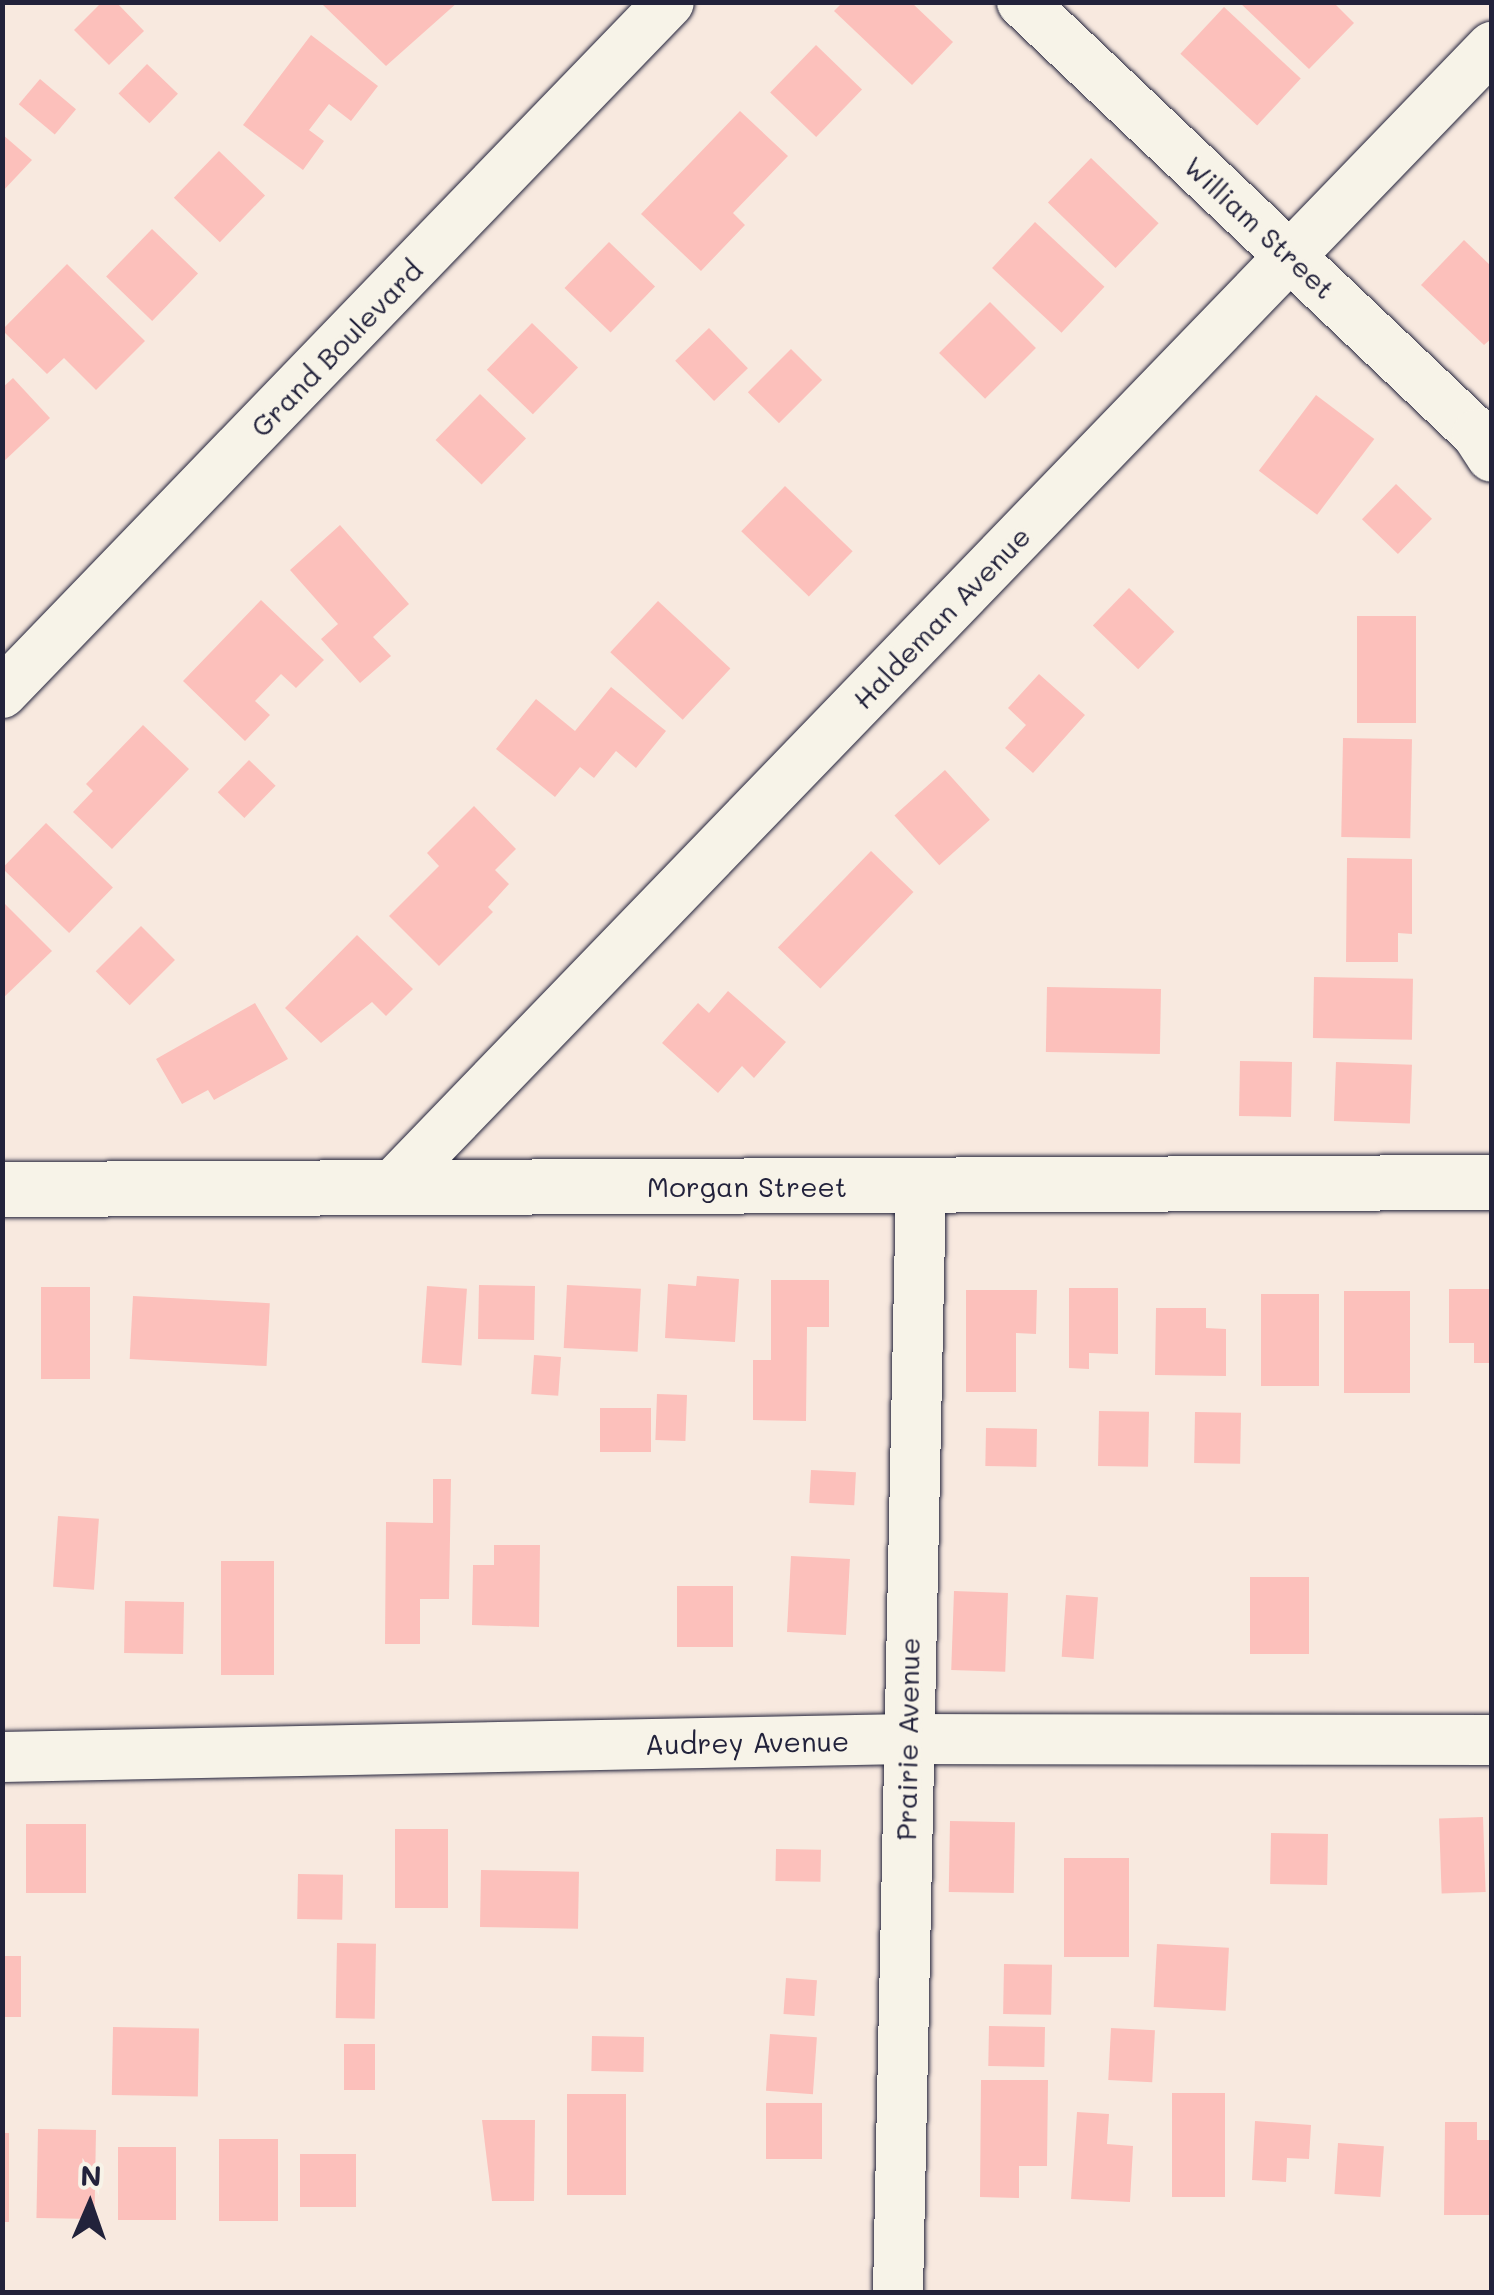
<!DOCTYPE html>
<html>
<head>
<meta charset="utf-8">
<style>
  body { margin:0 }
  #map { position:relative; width:1494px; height:2295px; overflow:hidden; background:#f8e9df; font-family:Mali,sans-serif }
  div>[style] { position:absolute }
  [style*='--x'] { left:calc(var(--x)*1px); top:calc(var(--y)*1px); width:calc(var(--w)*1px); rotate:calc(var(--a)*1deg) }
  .building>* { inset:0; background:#fcc0bb; transform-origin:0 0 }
  .roads { filter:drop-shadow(0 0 2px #22223b) drop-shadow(0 0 2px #22223b) }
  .street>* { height:50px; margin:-25px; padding:0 25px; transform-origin:25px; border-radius:25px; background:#f7f3e8 }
  .secondary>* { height:55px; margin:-27.5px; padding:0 27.5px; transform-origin:27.5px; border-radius:27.5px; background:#f7f3e8 }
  span { translate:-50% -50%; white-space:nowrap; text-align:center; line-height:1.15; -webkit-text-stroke:8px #f7f3e8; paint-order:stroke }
  .street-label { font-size:28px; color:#22223b }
  .frame { position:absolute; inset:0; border:5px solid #22223b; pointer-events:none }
  .north { position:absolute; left:40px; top:2155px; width:100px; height:100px; -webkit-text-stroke:8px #f7f3e8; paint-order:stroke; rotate:2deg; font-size:28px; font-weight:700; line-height:40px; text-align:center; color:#22223b }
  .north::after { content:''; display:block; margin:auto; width:35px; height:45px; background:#22223b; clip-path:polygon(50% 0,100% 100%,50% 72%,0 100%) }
</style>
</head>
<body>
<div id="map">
  <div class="building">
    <i style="clip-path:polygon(102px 2px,116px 2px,144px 31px,109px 65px,74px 30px)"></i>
    <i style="clip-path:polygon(458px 2px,386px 66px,323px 5px,325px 2px)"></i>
    <i style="clip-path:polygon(843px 2px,911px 2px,953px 42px,912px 85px,834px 11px)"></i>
    <i style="clip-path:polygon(1239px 2px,1333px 2px,1354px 23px,1309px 69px)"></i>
    <i style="left:1224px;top:7px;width:105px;height:64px;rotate:43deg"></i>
    <i style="clip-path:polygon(311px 35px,378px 86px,351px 121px,329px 104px,309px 130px,324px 141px,303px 170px,243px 125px)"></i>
    <i style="left:816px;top:45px;width:64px;height:66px;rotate:44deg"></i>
    <i style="left:147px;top:64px;width:43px;height:41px;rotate:44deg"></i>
    <i style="left:40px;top:79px;width:47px;height:33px;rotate:40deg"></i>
    <i style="clip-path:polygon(740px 111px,788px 156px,733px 213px,745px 225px,701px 271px,641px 214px)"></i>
    <i style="clip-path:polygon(2px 134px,32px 160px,2px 192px)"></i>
    <i style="left:219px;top:151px;width:64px;height:65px;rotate:44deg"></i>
    <i style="left:1091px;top:158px;width:94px;height:62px;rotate:44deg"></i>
    <i style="left:1035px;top:222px;width:95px;height:63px;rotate:43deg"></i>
    <i style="left:152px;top:229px;width:64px;height:66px;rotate:44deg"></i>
    <i style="clip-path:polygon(1464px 240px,1492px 267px,1492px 338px,1484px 345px,1421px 285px)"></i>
    <i style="left:609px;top:242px;width:64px;height:64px;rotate:44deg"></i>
    <i style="clip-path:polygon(67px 264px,145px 341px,96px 390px,64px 358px,47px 374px,2px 330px)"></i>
    <i style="left:990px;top:302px;width:65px;height:72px;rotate:45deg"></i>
    <i style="left:532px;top:323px;width:64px;height:65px;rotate:44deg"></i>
    <i style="left:709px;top:328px;width:56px;height:47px;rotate:46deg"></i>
    <i style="left:791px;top:349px;width:44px;height:61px;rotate:45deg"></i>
    <i style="clip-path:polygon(13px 378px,50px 418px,2px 463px,2px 388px)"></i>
    <i style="left:480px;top:394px;width:64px;height:64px;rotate:44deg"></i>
    <i style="left:1316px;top:395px;width:73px;height:95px;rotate:37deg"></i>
    <i style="left:1396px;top:484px;width:50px;height:49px;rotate:44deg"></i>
    <i style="left:785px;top:486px;width:94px;height:63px;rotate:44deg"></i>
    <i style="clip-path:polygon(340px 525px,409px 604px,373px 637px,391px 656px,360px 683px,321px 639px,338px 624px,290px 570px)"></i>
    <i style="left:1129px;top:588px;width:63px;height:52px;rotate:44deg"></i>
    <i style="clip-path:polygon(261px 600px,324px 660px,296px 688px,281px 674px,255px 701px,270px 715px,245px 741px,183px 681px)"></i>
    <i style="left:658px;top:601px;width:99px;height:70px;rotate:43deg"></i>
    <i style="left:1357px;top:616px;width:59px;height:107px"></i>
    <i style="clip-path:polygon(1039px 674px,1085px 715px,1033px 773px,1005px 748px,1026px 725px,1008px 708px)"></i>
    <i style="clip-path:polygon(611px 687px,666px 731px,636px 768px,616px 751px,594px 778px,580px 767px,555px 797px,496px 749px,536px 699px,575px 731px)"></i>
    <i style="clip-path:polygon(143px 725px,189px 769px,112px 849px,73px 812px,93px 791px,86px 784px)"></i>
    <i style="left:1343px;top:738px;width:69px;height:99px;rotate:1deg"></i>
    <i style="left:249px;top:760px;width:37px;height:45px;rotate:44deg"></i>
    <i style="left:945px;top:770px;width:67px;height:68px;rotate:48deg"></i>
    <i style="clip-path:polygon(474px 806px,516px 849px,495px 870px,509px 884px,488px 907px,493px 912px,439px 966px,389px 916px,439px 866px,427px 853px)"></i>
    <i style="left:46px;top:823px;width:93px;height:63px;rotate:44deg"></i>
    <i style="left:871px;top:851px;width:59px;height:134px;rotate:44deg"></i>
    <i style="clip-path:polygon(1347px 858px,1412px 859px,1412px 934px,1398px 933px,1398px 962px,1346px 962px)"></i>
    <i style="clip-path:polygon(2px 901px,52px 951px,2px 999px)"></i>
    <i style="left:141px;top:926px;width:48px;height:64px;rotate:45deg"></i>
    <i style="clip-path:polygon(357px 935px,413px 989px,386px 1016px,372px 1002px,321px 1043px,285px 1008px)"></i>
    <i style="left:1314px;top:977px;width:99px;height:61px;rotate:1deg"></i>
    <i style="left:1047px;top:987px;width:114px;height:65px;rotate:1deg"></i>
    <i style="clip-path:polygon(728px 991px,786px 1042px,754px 1078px,742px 1066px,718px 1093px,662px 1043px,698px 1003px,709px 1013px)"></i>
    <i style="clip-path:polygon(255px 1003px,288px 1059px,214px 1100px,208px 1090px,182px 1104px,156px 1059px)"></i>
    <i style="left:1240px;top:1061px;width:52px;height:55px;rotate:1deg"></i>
    <i style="left:1336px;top:1062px;width:76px;height:59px;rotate:2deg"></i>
    <i style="clip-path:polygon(697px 1276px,739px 1279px,735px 1342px,665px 1338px,668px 1284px,696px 1286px)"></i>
    <i style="clip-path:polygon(771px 1280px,829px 1280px,829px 1327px,807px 1327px,806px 1421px,753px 1420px,753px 1360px,771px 1360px)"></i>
    <i style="left:479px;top:1285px;width:56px;height:54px;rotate:1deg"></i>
    <i style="left:567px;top:1285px;width:74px;height:63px;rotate:3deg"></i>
    <i style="left:427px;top:1286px;width:40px;height:77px;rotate:4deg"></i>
    <i style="left:41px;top:1287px;width:49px;height:92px"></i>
    <i style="clip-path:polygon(1069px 1288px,1118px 1288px,1118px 1354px,1089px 1353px,1089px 1369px,1069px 1368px)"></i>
    <i style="clip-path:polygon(1449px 1289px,1492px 1289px,1492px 1363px,1474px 1363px,1474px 1343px,1449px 1343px)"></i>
    <i style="clip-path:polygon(966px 1290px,1037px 1290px,1036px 1334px,1016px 1333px,1016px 1392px,966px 1392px)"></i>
    <i style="left:1344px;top:1291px;width:66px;height:102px"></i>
    <i style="left:1261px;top:1294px;width:58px;height:92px"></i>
    <i style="left:133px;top:1296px;width:137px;height:63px;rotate:3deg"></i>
    <i style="clip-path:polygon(1156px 1308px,1206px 1308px,1206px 1328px,1226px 1329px,1226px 1376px,1155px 1375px)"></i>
    <i style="left:534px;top:1355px;width:27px;height:39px;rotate:4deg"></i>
    <i style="left:657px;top:1394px;width:30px;height:46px;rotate:2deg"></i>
    <i style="left:651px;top:1408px;width:44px;height:51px;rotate:90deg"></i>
    <i style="left:1099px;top:1411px;width:50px;height:55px;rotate:1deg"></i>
    <i style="left:1195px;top:1412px;width:46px;height:51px;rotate:1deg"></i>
    <i style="left:986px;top:1428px;width:51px;height:38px;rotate:1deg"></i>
    <i style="left:811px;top:1470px;width:45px;height:33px;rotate:3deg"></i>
    <i style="clip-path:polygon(433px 1479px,451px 1479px,449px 1599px,420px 1599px,420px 1644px,385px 1644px,386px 1522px,433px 1523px)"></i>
    <i style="left:58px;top:1516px;width:41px;height:71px;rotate:4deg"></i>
    <i style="clip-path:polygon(494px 1545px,540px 1545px,539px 1627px,472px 1625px,473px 1565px,494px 1565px)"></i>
    <i style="left:791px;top:1556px;width:59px;height:76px;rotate:3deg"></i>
    <i style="left:221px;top:1561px;width:53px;height:114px"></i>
    <i style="left:1250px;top:1577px;width:59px;height:77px"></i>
    <i style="left:677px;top:1586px;width:56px;height:61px"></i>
    <i style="left:954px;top:1591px;width:54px;height:79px;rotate:2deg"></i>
    <i style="left:1066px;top:1595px;width:32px;height:62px;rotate:4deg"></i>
    <i style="left:125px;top:1601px;width:59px;height:52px;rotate:1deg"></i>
    <i style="left:1483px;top:1817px;width:75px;height:44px;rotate:88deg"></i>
    <i style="left:950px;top:1821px;width:65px;height:71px;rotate:1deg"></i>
    <i style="left:26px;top:1824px;width:60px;height:69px"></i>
    <i style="left:395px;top:1829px;width:53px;height:79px"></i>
    <i style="left:1271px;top:1833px;width:57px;height:51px;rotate:1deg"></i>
    <i style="left:776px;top:1849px;width:45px;height:32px;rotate:1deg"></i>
    <i style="left:1064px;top:1858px;width:65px;height:99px"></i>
    <i style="left:481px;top:1870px;width:98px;height:57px;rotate:1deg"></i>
    <i style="left:298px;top:1874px;width:45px;height:45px;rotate:1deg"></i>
    <i style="left:337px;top:1943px;width:39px;height:75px;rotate:1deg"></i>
    <i style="left:1157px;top:1944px;width:72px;height:63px;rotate:3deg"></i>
    <i style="left:2px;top:1956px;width:19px;height:61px"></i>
    <i style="left:1004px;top:1964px;width:48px;height:50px;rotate:1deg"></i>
    <i style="left:786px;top:1978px;width:31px;height:36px;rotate:4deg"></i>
    <i style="left:989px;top:2026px;width:56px;height:40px;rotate:1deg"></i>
    <i style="left:113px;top:2027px;width:86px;height:68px;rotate:1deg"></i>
    <i style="left:1111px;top:2028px;width:44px;height:52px;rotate:3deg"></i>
    <i style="left:770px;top:2034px;width:47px;height:57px;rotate:4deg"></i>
    <i style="left:592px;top:2036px;width:52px;height:35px;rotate:1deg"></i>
    <i style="left:344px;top:2044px;width:31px;height:46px"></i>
    <i style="clip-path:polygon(981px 2080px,1048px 2080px,1047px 2166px,1019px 2166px,1019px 2198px,980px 2197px)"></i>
    <i style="left:1172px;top:2093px;width:53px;height:104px"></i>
    <i style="left:626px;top:2094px;width:101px;height:59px;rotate:90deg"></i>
    <i style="left:822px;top:2103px;width:56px;height:56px;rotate:90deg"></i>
    <i style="clip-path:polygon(1077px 2112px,1109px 2114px,1107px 2144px,1133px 2146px,1130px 2202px,1071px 2199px)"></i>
    <i style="clip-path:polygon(482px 2120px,535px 2120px,534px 2201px,492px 2201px)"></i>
    <i style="clip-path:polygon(1255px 2121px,1311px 2125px,1309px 2159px,1287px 2158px,1286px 2182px,1252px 2180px)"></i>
    <i style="clip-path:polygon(1445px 2122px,1477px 2122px,1477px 2140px,1492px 2140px,1492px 2215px,1444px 2215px)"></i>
    <i style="left:38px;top:2129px;width:58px;height:89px;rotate:1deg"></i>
    <i style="left:2px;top:2133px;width:7px;height:89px"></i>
    <i style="left:278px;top:2139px;width:82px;height:59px;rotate:90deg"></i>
    <i style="left:1338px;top:2143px;width:46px;height:51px;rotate:4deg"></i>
    <i style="left:118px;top:2147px;width:58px;height:73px"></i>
    <i style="left:300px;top:2154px;width:56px;height:53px"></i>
  </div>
  <div class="roads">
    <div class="street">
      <i style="--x:1022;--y:2;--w:627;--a:43.51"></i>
      <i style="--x:1477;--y:434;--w:27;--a:57"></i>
      <i style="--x:2;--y:693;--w:960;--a:-46.01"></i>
      <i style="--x:391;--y:1187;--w:1585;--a:-46"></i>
      <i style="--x:2;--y:1757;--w:905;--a:-1.14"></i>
      <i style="--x:907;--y:1739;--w:585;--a:0.1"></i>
      <i style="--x:898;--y:2292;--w:1107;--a:-88.81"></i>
    </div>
    <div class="secondary">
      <i style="--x:2;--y:1189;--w:1490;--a:-0.27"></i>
    </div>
  </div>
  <div class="street-label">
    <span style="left:1260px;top:227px;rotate:43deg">William Street</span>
    <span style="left:336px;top:348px;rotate:-46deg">Grand Boulevard</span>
    <span style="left:941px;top:617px;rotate:-46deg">Haldeman Avenue</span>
    <span style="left:747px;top:1186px">Morgan Street</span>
    <span style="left:907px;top:1739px;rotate:-89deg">Prairie Avenue</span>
    <span style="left:747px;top:1742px;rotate:-1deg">Audrey Avenue</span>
  </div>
  <div class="frame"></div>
  <div class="north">N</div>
</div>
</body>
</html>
